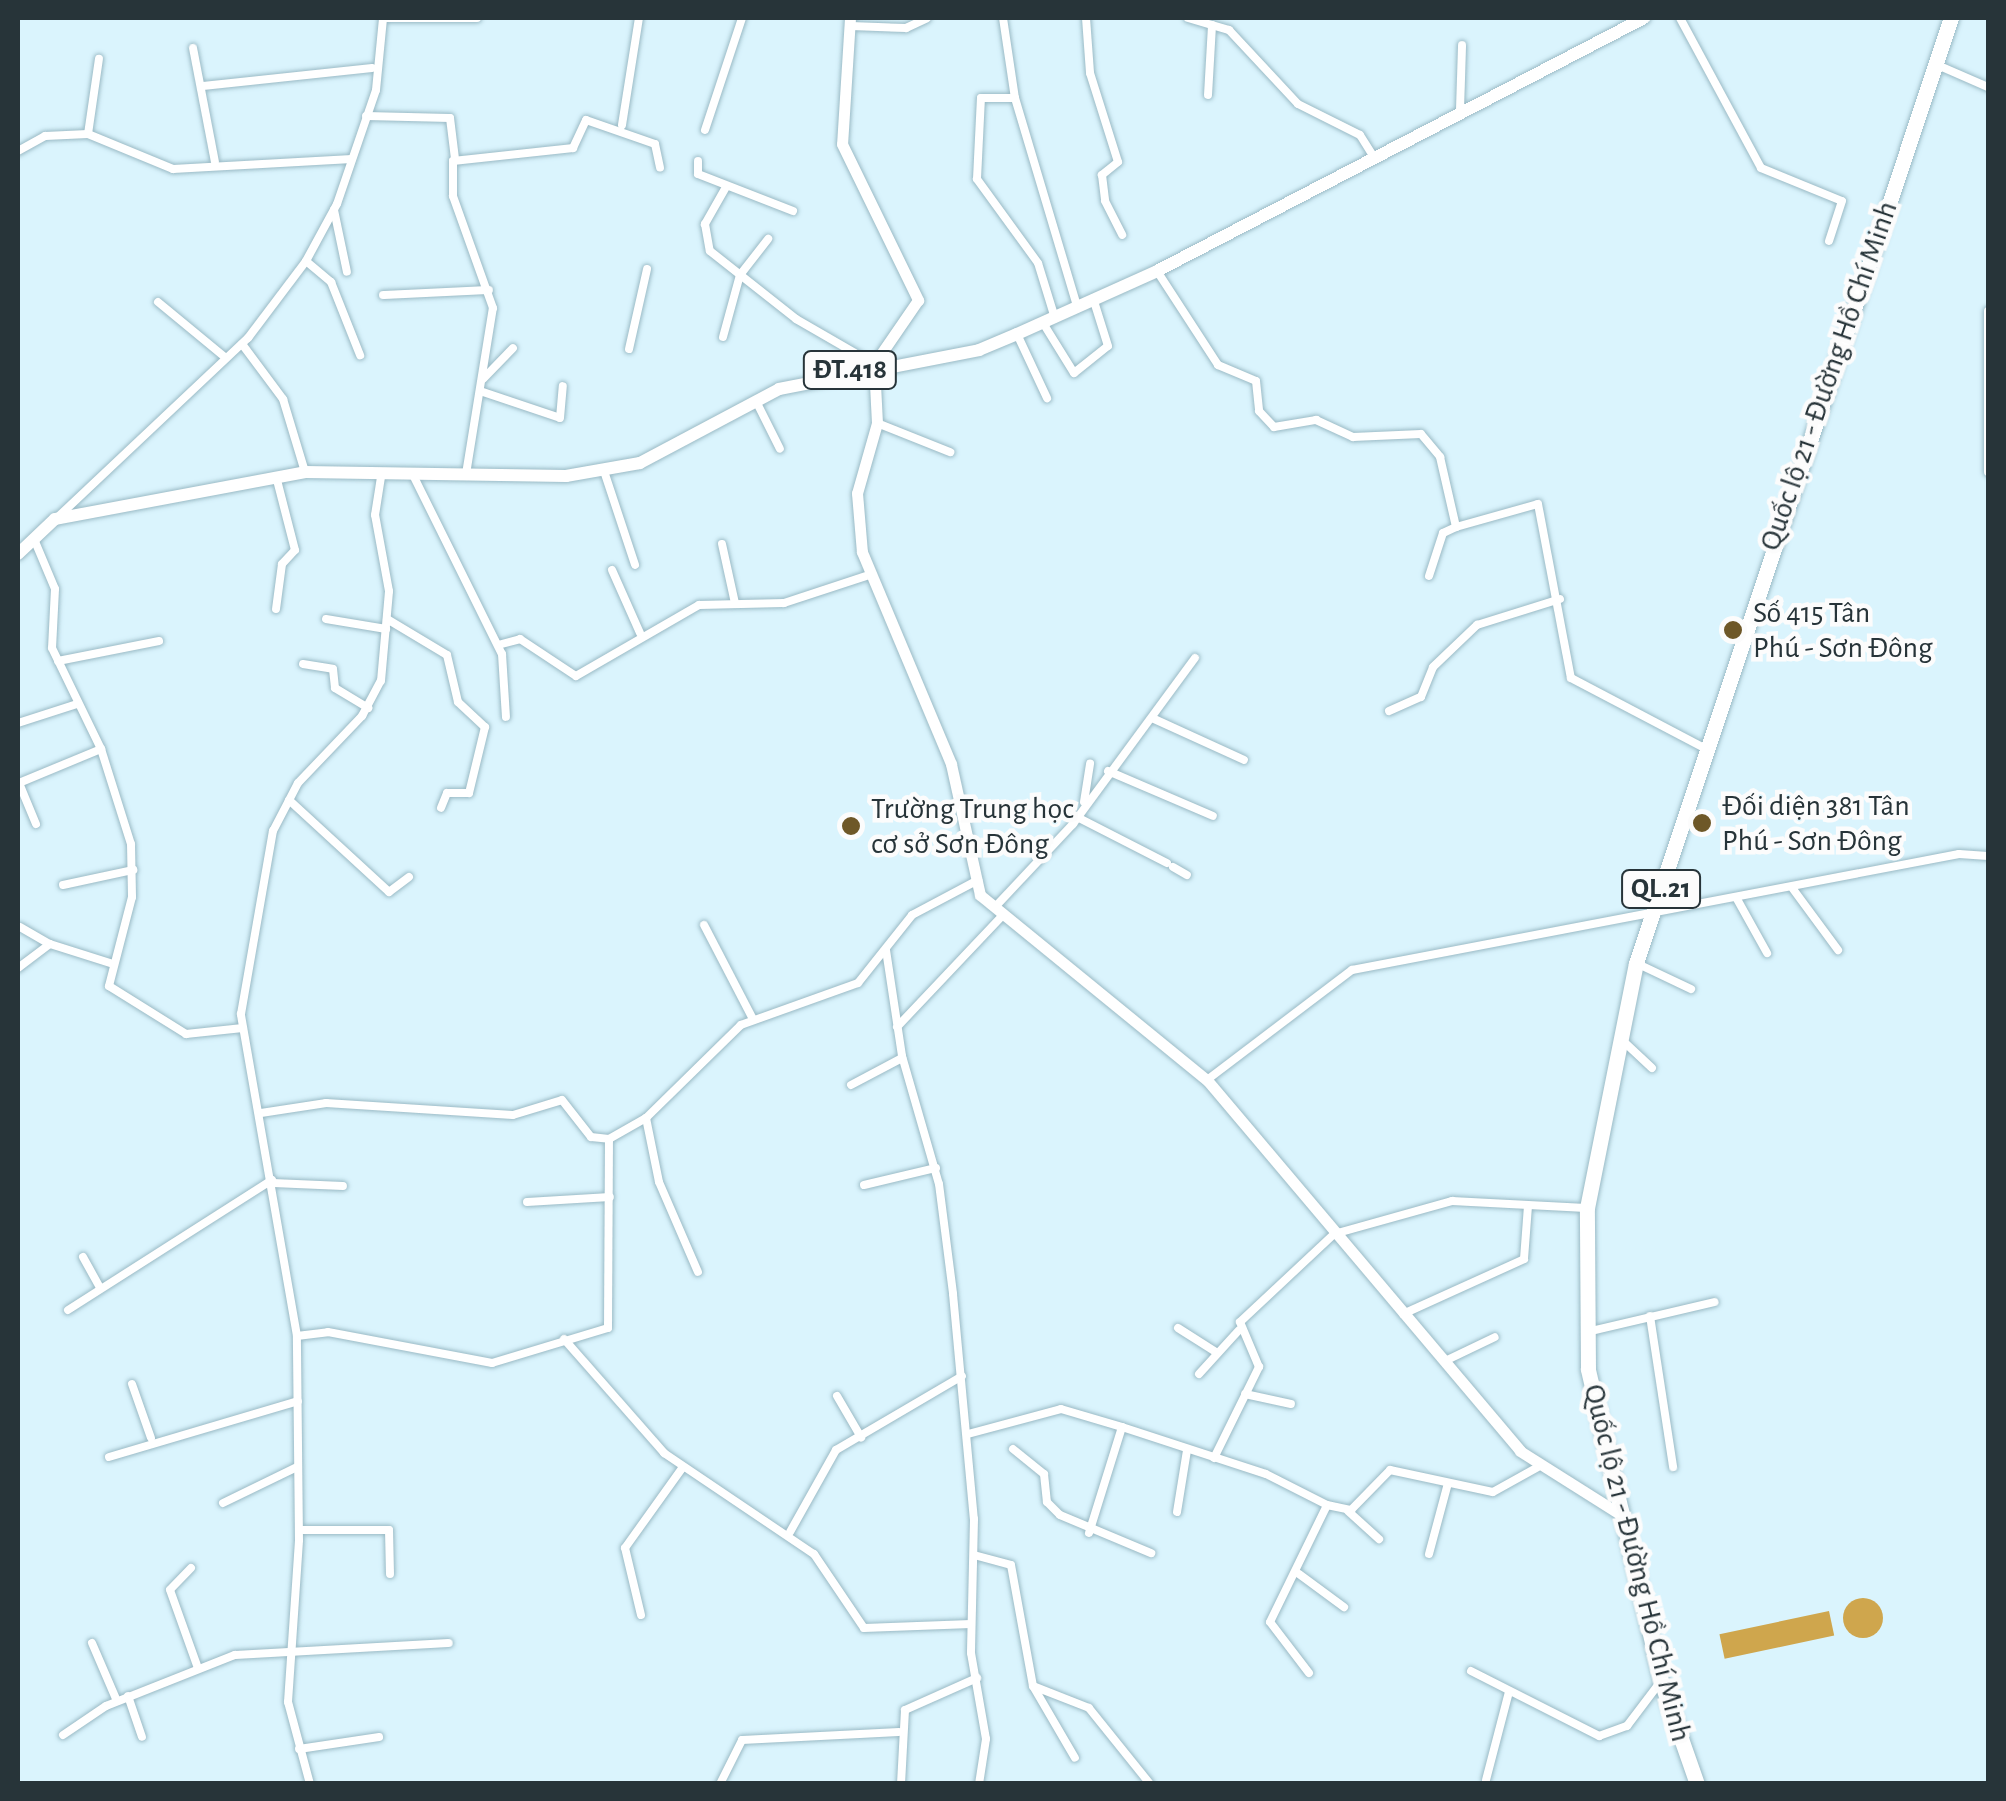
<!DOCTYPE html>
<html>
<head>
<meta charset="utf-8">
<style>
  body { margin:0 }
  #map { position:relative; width:2006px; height:1801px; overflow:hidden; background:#daf4fd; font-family:"Alegreya Sans",sans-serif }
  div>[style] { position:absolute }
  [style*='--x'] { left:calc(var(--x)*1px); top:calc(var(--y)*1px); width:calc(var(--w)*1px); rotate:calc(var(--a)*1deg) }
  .water>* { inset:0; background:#cfa64d; transform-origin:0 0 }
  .round { border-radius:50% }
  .roads { filter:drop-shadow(0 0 2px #9abac5) drop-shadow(0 0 2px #9abac5) }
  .street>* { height:8px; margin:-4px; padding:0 4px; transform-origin:4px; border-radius:4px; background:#fff }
  .secondary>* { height:11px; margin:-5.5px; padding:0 5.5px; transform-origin:5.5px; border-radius:5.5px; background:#fff }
  .primary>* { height:12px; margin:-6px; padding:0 6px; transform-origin:6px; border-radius:6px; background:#fff }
  .highway>* { height:15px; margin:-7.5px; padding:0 7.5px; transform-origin:7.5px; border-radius:7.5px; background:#fff }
  .dots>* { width:28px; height:28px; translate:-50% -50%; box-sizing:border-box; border:5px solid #fcfcfc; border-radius:50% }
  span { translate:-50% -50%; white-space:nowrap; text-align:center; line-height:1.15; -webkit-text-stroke:9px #fcfcfc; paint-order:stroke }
  .shield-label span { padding:2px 8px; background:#fcfcfc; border:2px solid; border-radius:8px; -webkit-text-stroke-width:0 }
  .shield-label { font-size:28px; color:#273439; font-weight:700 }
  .street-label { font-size:30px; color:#273439 }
  .poi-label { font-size:30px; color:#273439 }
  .left { translate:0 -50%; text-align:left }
  .frame { position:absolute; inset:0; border:20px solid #273439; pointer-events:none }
</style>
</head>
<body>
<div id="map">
  <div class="water">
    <i class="round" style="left:1843px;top:1598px;width:40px;height:40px"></i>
    <i style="left:1829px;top:1611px;width:25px;height:112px;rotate:78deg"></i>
  </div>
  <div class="roads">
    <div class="street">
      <i style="--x:383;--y:18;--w:94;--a:0"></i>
      <i style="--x:1003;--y:18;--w:81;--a:81.5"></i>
      <i style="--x:1086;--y:18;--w:55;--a:85.8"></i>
      <i style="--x:1090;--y:73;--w:93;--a:72.5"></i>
      <i style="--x:1118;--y:162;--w:21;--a:141"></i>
      <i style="--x:1102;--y:175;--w:26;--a:83"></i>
      <i style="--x:1105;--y:201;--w:38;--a:63"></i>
      <i style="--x:1188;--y:18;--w:43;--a:16.3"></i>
      <i style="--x:1229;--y:30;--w:101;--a:47"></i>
      <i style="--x:1298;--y:104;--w:69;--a:26.6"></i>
      <i style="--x:1360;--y:135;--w:25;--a:58"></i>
      <i style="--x:1680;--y:18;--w:170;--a:61.6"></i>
      <i style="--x:1761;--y:168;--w:87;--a:22.2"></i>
      <i style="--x:1842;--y:201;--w:42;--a:108"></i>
      <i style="--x:851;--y:26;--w:55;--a:2.1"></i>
      <i style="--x:906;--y:28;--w:23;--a:-25"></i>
      <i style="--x:193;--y:48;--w:116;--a:79.1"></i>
      <i style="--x:1935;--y:64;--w:58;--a:23.5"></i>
      <i style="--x:203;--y:86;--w:170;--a:-6.1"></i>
      <i style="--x:1208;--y:95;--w:70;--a:-86.7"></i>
      <i style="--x:1460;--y:110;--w:65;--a:-88.2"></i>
      <i style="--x:366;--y:116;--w:84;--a:1.4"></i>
      <i style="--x:450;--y:118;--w:39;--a:83"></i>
      <i style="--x:622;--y:125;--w:108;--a:-81"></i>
      <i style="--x:705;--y:130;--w:118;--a:-71.7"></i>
      <i style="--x:88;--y:134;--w:76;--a:-81.7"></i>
      <i style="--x:18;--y:151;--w:31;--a:-29"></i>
      <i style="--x:45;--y:136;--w:43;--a:-2.7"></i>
      <i style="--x:88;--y:134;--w:92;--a:22.4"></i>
      <i style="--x:173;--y:169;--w:179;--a:-3.2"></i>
      <i style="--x:698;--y:161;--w:13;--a:90"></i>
      <i style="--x:698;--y:174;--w:102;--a:21.3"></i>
      <i style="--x:726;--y:187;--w:43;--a:119.6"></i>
      <i style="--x:705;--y:224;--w:27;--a:80"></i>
      <i style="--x:710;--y:251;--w:110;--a:38.3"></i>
      <i style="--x:796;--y:319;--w:90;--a:30"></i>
      <i style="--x:334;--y:210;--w:63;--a:78.2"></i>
      <i style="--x:306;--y:261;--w:33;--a:40"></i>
      <i style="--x:331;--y:282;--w:79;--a:68.3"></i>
      <i style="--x:1157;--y:271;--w:112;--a:57"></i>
      <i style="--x:1218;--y:365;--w:41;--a:22.8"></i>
      <i style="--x:1256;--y:381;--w:30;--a:84"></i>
      <i style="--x:1259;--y:411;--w:22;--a:47"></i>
      <i style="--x:1274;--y:427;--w:43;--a:-9.5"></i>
      <i style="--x:1316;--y:420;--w:41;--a:24.7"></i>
      <i style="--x:1353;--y:437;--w:68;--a:-2.5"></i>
      <i style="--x:1421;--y:434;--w:30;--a:50"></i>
      <i style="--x:1440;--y:457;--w:72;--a:77.1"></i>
      <i style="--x:1456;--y:527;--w:85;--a:-15.7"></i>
      <i style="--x:1538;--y:504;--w:177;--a:79.3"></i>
      <i style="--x:1571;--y:678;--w:153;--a:27.7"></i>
      <i style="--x:383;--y:295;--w:106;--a:-2.7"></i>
      <i style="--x:158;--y:302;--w:88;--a:39.5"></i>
      <i style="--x:1054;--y:315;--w:54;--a:-107.1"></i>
      <i style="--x:1038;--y:263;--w:104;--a:-126"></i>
      <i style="--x:977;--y:179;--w:81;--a:-87.2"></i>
      <i style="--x:981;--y:98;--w:34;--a:0"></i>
      <i style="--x:1015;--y:98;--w:217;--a:73.4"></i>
      <i style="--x:1043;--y:323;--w:59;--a:58.2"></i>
      <i style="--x:1074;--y:373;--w:43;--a:-38.5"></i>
      <i style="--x:1108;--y:346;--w:50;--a:-107.4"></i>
      <i style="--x:1017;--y:334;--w:71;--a:64.9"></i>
      <i style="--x:723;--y:337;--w:64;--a:-74.7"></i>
      <i style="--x:740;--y:275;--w:46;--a:-52.1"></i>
      <i style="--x:242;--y:344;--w:69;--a:53.3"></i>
      <i style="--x:283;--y:399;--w:76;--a:73.2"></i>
      <i style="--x:629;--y:349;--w:82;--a:-77.3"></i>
      <i style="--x:483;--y:379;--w:43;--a:-45.9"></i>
      <i style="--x:480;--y:391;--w:84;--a:18.6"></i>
      <i style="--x:560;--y:418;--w:32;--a:-85"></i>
      <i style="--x:757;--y:403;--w:51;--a:63.4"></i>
      <i style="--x:877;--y:423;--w:79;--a:21.7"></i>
      <i style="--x:603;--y:468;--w:102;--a:71.7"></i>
      <i style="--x:1988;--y:472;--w:161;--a:-90"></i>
      <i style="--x:466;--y:474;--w:168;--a:-80.8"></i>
      <i style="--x:493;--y:308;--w:119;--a:-109.7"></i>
      <i style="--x:453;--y:196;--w:35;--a:-90"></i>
      <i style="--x:453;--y:161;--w:121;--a:-6.2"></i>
      <i style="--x:573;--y:148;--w:31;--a:-65"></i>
      <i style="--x:586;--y:120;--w:73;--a:19.2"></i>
      <i style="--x:655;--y:144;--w:24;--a:78"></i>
      <i style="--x:414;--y:477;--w:198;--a:63.6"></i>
      <i style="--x:502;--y:654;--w:63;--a:86.4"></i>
      <i style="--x:59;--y:516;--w:260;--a:-43.3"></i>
      <i style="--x:248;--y:338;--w:96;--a:-53"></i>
      <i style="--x:306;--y:261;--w:65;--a:-61.5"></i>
      <i style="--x:337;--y:204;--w:120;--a:-71.1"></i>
      <i style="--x:376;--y:90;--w:72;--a:-84.4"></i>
      <i style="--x:34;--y:539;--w:54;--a:67.2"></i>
      <i style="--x:55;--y:589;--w:59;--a:92.9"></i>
      <i style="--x:52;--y:648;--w:112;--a:64.1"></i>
      <i style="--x:101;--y:749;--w:100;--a:72.5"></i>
      <i style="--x:131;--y:844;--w:53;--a:88.9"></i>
      <i style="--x:132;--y:897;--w:92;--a:104.5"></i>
      <i style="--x:109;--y:986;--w:91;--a:31.9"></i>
      <i style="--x:186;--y:1034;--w:57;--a:-6"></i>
      <i style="--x:722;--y:544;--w:60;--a:77.6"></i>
      <i style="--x:612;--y:570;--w:69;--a:66"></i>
      <i style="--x:1429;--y:576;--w:45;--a:-72"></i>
      <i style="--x:1443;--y:533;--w:14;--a:-25"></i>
      <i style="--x:276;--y:609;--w:45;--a:-82.4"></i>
      <i style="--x:282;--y:564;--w:19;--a:-47"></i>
      <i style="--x:295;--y:550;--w:76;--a:-104.4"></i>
      <i style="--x:326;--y:619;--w:61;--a:9.5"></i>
      <i style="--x:387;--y:619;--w:70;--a:31"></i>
      <i style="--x:447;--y:655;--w:48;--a:76.8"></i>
      <i style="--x:458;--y:702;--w:37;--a:43"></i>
      <i style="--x:485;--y:727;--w:68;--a:103.6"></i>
      <i style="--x:469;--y:793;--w:22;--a:180"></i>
      <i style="--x:447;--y:793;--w:16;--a:112"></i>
      <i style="--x:498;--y:645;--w:23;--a:-15"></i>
      <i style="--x:520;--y:639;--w:67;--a:33.5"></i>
      <i style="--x:576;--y:676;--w:142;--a:-30"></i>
      <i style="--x:699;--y:605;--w:85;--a:-1.3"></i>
      <i style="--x:784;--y:603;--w:86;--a:-18.2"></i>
      <i style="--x:58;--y:661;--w:103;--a:-11.2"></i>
      <i style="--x:303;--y:664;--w:30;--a:9"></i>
      <i style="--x:333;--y:669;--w:19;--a:84"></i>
      <i style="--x:335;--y:688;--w:39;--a:31"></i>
      <i style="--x:1389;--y:711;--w:35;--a:-24"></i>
      <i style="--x:1421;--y:697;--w:32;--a:-68"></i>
      <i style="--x:1433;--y:667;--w:61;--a:-43.7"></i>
      <i style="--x:1477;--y:625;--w:87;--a:-17.4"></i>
      <i style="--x:1152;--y:718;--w:101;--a:24.5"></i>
      <i style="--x:18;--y:723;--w:62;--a:-17.9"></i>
      <i style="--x:1108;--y:771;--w:114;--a:23.2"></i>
      <i style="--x:289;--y:800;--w:136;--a:42.6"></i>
      <i style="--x:389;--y:892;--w:25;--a:-37"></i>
      <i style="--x:1084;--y:802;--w:39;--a:-81"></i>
      <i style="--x:1077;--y:817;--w:101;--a:27.1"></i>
      <i style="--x:36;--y:824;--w:44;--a:-112.5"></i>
      <i style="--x:19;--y:783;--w:89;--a:-22.5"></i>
      <i style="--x:1173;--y:867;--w:16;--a:30"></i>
      <i style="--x:63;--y:885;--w:72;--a:-12.1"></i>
      <i style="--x:1793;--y:889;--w:76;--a:53.6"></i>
      <i style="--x:1737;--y:899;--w:62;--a:60.9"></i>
      <i style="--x:995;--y:907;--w:114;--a:-46.8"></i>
      <i style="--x:1073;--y:824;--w:206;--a:-53.7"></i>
      <i style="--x:704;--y:925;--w:106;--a:62.5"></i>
      <i style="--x:20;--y:927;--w:34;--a:30"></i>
      <i style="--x:886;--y:950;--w:107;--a:81.4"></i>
      <i style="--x:902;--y:1056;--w:133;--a:73.9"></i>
      <i style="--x:939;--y:1184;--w:111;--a:82.7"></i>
      <i style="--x:953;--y:1294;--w:226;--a:84.7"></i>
      <i style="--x:974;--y:1519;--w:134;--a:91.3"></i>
      <i style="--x:971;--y:1653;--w:87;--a:80.1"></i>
      <i style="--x:986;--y:1739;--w:46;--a:98.8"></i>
      <i style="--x:1636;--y:963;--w:61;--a:25.3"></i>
      <i style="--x:18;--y:968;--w:40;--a:-37"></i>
      <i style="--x:50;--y:944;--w:63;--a:17.6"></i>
      <i style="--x:897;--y:1027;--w:156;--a:-46.6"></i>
      <i style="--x:1622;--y:1040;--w:41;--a:43"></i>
      <i style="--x:1207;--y:1080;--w:182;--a:-37.2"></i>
      <i style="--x:1352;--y:970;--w:618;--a:-10.82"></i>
      <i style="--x:1959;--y:854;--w:29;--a:4"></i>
      <i style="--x:851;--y:1085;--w:58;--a:-27.9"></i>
      <i style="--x:261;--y:1113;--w:66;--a:-8.7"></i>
      <i style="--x:326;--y:1103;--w:187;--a:3.7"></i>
      <i style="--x:513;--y:1115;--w:51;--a:-17"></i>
      <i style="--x:562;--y:1100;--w:47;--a:51.9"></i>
      <i style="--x:591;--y:1137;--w:18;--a:6"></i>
      <i style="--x:609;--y:1139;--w:43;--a:-29.6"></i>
      <i style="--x:646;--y:1118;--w:133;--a:-44.4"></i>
      <i style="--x:741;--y:1025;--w:124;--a:-19.7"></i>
      <i style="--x:858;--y:983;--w:87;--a:-51.5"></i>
      <i style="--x:912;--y:915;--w:75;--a:-27.9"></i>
      <i style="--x:646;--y:1118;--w:65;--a:78.5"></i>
      <i style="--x:659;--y:1182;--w:98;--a:66.6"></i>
      <i style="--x:273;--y:1183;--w:70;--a:2.5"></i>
      <i style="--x:864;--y:1185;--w:74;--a:-13.3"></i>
      <i style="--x:527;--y:1202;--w:83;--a:-3.4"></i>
      <i style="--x:83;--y:1257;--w:35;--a:61"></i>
      <i style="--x:68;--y:1310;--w:242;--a:-32.5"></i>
      <i style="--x:1403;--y:1314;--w:133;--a:-24.4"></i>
      <i style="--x:1524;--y:1259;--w:53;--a:-85.7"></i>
      <i style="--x:1650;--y:1316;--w:153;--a:81.3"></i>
      <i style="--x:1178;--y:1328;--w:45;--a:32.3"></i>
      <i style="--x:1587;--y:1332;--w:131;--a:-13.2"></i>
      <i style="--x:297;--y:1336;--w:31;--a:-7"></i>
      <i style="--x:328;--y:1332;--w:167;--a:10.7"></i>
      <i style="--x:492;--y:1363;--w:121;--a:-16.8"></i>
      <i style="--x:608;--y:1328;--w:189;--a:-89.7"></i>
      <i style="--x:564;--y:1339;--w:152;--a:48.7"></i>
      <i style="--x:664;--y:1453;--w:181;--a:34"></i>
      <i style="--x:814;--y:1554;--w:89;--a:56"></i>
      <i style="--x:864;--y:1628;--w:107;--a:-2.1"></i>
      <i style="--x:1445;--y:1361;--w:55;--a:-25.6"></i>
      <i style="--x:1199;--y:1374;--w:59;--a:-47.7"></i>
      <i style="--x:132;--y:1384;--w:57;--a:70.6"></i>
      <i style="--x:1245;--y:1394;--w:47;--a:12.3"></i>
      <i style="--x:837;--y:1396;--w:48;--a:59.7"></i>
      <i style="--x:1122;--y:1427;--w:151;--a:18.1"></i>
      <i style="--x:1266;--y:1474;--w:68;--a:26.9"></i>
      <i style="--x:968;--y:1434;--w:96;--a:-15"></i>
      <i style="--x:1061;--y:1409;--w:64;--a:16.4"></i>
      <i style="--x:1122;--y:1427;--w:111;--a:107.3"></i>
      <i style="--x:1013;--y:1449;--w:40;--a:39"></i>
      <i style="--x:1044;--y:1474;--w:28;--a:84"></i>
      <i style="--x:1047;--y:1502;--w:18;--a:45"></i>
      <i style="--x:1060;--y:1515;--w:99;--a:22.7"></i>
      <i style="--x:109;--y:1457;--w:197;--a:-16.5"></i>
      <i style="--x:1214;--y:1458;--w:102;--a:-63.7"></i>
      <i style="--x:1259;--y:1367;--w:49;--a:-112.9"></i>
      <i style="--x:1240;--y:1322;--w:129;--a:-43.1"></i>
      <i style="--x:1334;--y:1234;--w:123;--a:-15.6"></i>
      <i style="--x:1452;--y:1201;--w:134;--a:3"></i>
      <i style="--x:223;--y:1503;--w:82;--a:-25.9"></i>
      <i style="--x:1348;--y:1511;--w:42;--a:42.1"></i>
      <i style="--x:1177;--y:1512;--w:63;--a:-80.8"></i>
      <i style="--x:299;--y:1530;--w:90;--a:0"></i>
      <i style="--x:389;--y:1530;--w:44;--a:88.7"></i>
      <i style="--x:790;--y:1532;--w:94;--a:-60.7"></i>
      <i style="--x:836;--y:1450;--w:146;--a:-30.4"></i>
      <i style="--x:1429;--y:1554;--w:73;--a:-75"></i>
      <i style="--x:974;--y:1555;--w:38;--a:15"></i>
      <i style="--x:1011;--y:1565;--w:123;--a:79.7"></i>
      <i style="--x:1033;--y:1686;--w:83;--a:59.7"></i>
      <i style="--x:191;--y:1568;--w:30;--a:134"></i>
      <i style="--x:170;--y:1590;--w:83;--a:70.3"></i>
      <i style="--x:1299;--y:1574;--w:56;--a:36.3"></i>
      <i style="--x:641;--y:1615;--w:69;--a:-103.4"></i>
      <i style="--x:625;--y:1548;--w:100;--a:-54.4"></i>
      <i style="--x:92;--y:1643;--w:63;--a:66.7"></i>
      <i style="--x:1471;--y:1671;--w:144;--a:26.9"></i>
      <i style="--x:1599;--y:1736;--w:30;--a:-20"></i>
      <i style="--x:1627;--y:1726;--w:56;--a:-52.9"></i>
      <i style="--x:1309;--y:1673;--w:64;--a:-127.4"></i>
      <i style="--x:1270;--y:1622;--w:130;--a:-64"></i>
      <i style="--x:1327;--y:1505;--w:25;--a:12"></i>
      <i style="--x:1351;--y:1510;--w:56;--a:-45.7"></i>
      <i style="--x:1390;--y:1470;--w:105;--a:12.1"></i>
      <i style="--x:1493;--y:1492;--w:51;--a:-29.1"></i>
      <i style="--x:1033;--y:1686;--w:60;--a:21.4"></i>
      <i style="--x:1089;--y:1708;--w:97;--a:51.2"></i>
      <i style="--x:128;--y:1696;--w:43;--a:71.1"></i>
      <i style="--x:63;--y:1735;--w:52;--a:-34"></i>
      <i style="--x:106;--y:1706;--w:139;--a:-21.6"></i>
      <i style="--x:235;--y:1655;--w:214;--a:-3.2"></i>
      <i style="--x:299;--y:1749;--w:81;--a:-8.5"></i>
      <i style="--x:1486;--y:1780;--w:91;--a:-75.4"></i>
      <i style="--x:310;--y:1784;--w:85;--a:-105"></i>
      <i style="--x:288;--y:1702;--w:162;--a:-86.1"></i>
      <i style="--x:299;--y:1540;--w:204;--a:-90.6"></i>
      <i style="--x:297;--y:1336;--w:327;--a:-99.9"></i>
      <i style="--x:241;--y:1014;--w:186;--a:-80.1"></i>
      <i style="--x:273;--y:831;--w:54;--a:-62.5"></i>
      <i style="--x:298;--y:783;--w:93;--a:-46.3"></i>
      <i style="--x:362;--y:716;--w:40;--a:-62"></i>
      <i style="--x:381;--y:681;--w:90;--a:-84.9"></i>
      <i style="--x:389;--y:591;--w:77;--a:-100.4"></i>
      <i style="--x:375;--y:515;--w:39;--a:-81"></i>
      <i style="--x:720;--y:1784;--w:49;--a:-63.4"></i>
      <i style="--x:742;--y:1740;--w:157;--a:-2.9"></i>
      <i style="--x:901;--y:1784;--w:74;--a:-86.9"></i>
      <i style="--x:905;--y:1710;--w:79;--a:-24"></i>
    </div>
    <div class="secondary">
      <i style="--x:850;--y:18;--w:126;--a:93.6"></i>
      <i style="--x:842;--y:144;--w:174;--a:64"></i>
      <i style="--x:918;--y:300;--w:78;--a:124.5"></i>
      <i style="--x:874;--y:364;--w:59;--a:87.1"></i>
      <i style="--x:877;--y:423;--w:73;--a:105.9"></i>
      <i style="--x:857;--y:493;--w:59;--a:85.2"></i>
      <i style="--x:862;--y:552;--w:230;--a:67.2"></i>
      <i style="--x:951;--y:764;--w:134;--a:77.5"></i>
      <i style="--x:980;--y:895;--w:293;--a:39.2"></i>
      <i style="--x:1207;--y:1080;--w:485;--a:49.8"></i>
      <i style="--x:1520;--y:1451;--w:116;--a:32.3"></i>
    </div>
    <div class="primary">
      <i style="--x:18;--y:554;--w:51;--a:-43.4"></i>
      <i style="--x:55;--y:519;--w:254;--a:-10.6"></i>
      <i style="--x:305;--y:472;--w:261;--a:0.9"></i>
      <i style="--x:566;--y:476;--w:75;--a:-10"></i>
      <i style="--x:640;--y:463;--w:157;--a:-28"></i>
      <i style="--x:779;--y:389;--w:204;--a:-11"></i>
      <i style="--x:979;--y:350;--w:41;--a:-22.8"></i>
      <i style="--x:1017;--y:334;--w:154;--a:-24.2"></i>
      <i style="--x:1157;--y:271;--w:549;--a:-27.45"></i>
    </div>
    <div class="highway">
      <i style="--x:1697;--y:1784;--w:109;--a:-109.3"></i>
      <i style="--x:1661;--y:1681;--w:320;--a:-103.2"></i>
      <i style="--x:1588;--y:1369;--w:161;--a:-90.4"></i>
      <i style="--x:1587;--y:1208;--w:250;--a:-78.7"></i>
      <i style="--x:1636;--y:963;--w:996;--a:-71.57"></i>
    </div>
  </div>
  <div class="dots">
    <i style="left:1733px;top:630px;background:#6e5828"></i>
    <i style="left:1702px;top:823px;background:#6e5828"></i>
    <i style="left:851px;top:826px;background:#6e5828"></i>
  </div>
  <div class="shield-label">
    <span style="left:850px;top:370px">ĐT.418</span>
    <span style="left:1661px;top:889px">QL.21</span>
  </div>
  <div class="street-label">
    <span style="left:1829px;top:376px;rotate:-71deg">Quốc lộ 21 - Đường Hồ Chí Minh</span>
    <span style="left:1637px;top:1563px;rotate:76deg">Quốc lộ 21 - Đường Hồ Chí Minh</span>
  </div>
  <div class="poi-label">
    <span class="left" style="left:1753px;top:630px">Số 415 Tân<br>Phú - Sơn Đông</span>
    <span class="left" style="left:1722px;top:823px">Đối diện 381 Tân<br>Phú - Sơn Đông</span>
    <span class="left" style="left:871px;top:826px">Trường Trung học<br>cơ sở Sơn Đông</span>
  </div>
  <div class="frame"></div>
</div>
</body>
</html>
